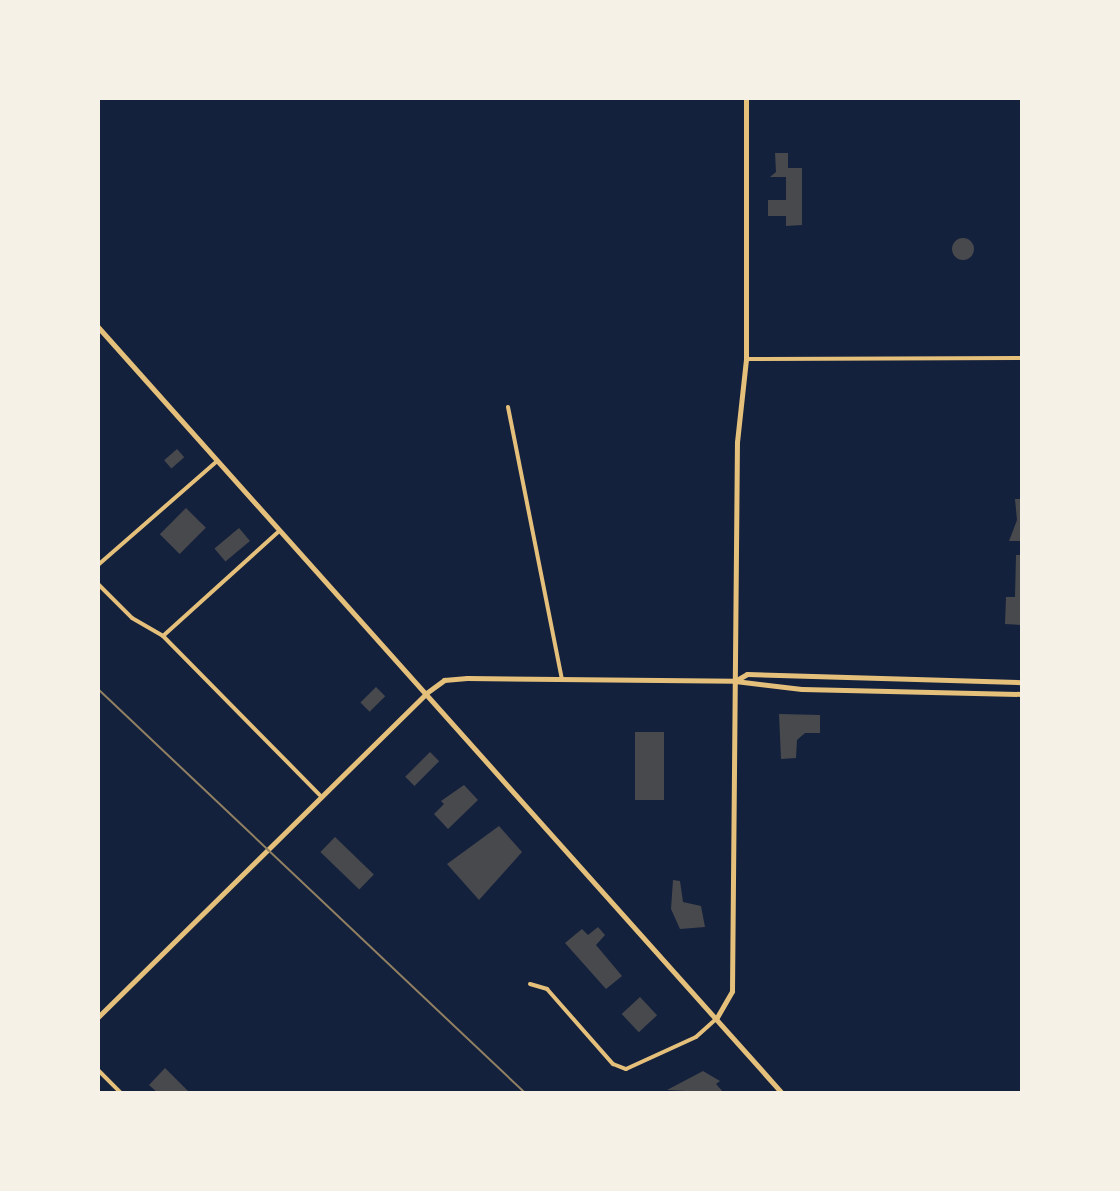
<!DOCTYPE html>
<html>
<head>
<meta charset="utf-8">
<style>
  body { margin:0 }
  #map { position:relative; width:1120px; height:1191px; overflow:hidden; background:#14213d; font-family:Arial,sans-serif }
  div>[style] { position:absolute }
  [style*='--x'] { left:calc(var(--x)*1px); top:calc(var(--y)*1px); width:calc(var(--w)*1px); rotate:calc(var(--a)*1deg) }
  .building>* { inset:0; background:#48494c; transform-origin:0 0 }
  .round { border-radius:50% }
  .minor>* { height:4px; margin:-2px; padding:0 2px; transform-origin:2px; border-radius:2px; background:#e5c07b }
  .tertiary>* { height:5px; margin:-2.5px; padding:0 2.5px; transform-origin:2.5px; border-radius:2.5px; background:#e5c07b }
  .secondary>* { height:5px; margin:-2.5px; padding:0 2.5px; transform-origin:2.5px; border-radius:2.5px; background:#e5c07b }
  .rail>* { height:2px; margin:-1px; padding:0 1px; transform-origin:1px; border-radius:1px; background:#918062 }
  span { translate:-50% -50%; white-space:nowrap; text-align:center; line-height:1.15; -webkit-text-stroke:8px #f6f1e7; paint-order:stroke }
  .frame { position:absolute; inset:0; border:100px solid #f6f1e7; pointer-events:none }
</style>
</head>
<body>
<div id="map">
  <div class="building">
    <i style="clip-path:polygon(775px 153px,788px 153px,788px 168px,802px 168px,802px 225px,786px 226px,786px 216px,768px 216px,768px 200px,786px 200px,786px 177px,770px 177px,776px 172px)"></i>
    <i class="round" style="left:952px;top:238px;width:22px;height:22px"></i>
    <i style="left:177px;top:449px;width:11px;height:17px;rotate:49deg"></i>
    <i style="clip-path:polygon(1015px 499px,1022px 499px,1022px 541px,1009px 541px,1017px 520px)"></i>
    <i style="left:186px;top:508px;width:28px;height:37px;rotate:45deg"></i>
    <i style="left:239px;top:528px;width:17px;height:32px;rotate:50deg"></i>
    <i style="clip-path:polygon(1016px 555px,1022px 555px,1022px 625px,1005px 624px,1006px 597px,1015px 597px)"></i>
    <i style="left:376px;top:687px;width:13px;height:22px;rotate:45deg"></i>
    <i style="clip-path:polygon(779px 714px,820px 715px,820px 733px,805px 733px,797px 740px,796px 758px,781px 759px)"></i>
    <i style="left:635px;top:732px;width:29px;height:68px"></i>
    <i style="left:430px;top:752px;width:13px;height:35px;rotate:45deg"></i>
    <i style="clip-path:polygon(464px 785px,478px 800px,448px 829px,434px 814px,444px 804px,441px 801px)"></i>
    <i style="clip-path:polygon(499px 826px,522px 852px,479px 900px,447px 864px)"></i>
    <i style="left:335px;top:837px;width:54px;height:21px;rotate:44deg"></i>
    <i style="clip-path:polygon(673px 880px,680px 881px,683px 902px,701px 906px,705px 927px,680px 929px,671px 909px)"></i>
    <i style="clip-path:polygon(598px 927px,605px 935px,596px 945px,622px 976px,606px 989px,565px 943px,582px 929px,588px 935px)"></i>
    <i style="left:640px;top:997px;width:25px;height:25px;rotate:47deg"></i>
    <i style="clip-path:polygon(165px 1068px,190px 1093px,158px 1093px,149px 1085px)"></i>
    <i style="clip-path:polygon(703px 1071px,720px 1081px,716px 1084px,724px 1093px,667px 1090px)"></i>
  </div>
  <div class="minor">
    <i style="--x:746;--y:359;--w:276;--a:-0.2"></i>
    <i style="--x:508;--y:407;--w:277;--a:78.8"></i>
    <i style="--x:98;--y:565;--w:157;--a:-41.1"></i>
    <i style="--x:98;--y:584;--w:48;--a:45"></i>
    <i style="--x:132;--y:618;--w:36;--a:30"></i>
    <i style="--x:163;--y:636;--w:223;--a:45.4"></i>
    <i style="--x:163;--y:636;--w:154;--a:-42.1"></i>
    <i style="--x:530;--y:984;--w:18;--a:16"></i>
    <i style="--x:547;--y:989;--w:100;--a:48.7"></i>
    <i style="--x:613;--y:1064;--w:14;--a:21"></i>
    <i style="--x:626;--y:1069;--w:77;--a:-24.6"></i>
    <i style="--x:696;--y:1037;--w:27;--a:-42"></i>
    <i style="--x:98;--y:1070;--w:33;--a:45"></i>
  </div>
  <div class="tertiary">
    <i style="--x:735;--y:681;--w:14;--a:-30"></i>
    <i style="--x:747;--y:674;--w:275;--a:1.7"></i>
    <i style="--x:425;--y:694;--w:24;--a:-36"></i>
    <i style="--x:444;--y:680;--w:23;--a:-5"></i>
    <i style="--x:467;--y:678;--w:268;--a:0.6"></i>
    <i style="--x:735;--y:681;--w:67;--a:6.8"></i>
    <i style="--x:802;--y:689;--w:220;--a:1.3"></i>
    <i style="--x:716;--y:1019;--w:32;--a:-60"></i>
    <i style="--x:732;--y:991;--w:549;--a:-89.48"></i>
    <i style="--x:737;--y:442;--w:83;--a:-83.8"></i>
    <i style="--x:746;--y:359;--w:261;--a:-90"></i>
  </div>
  <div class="secondary">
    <i style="--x:98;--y:327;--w:1027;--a:48.24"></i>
    <i style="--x:98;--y:1017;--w:458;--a:-44.6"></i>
  </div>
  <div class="rail">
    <i style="--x:98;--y:689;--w:588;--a:43.41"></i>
  </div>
  <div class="frame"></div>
</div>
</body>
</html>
